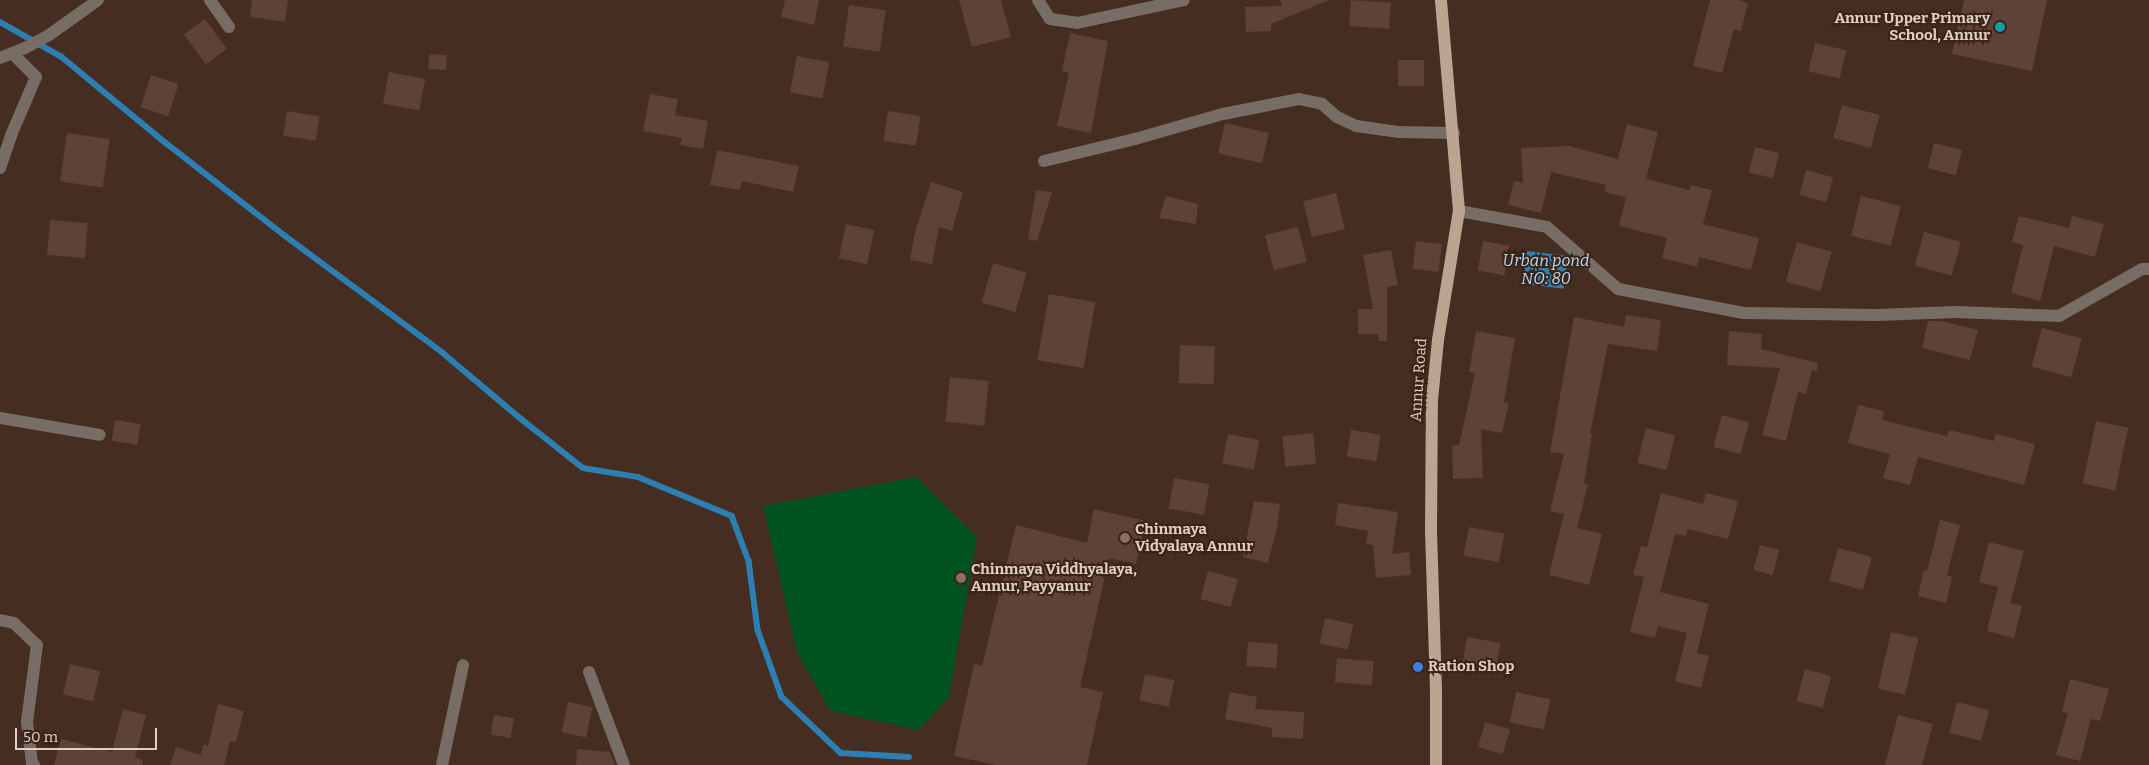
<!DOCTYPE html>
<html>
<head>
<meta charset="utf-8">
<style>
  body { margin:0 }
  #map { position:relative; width:2149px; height:765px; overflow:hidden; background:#462d21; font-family:Bitter,serif }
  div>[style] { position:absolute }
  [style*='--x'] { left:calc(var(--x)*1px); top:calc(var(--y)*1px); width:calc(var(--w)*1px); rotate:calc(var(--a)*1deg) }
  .green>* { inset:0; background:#00531f }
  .water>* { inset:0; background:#2c7fb3; transform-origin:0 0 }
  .stream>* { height:5.5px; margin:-2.75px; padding:0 2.75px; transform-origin:2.75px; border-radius:2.75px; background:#2c7fb3 }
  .building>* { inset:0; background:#5e4139; transform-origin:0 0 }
  .minor>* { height:12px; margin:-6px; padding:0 6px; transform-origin:6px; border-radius:6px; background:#786d64 }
  .major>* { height:12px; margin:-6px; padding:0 6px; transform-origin:6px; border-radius:6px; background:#baa592 }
  .dots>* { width:14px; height:14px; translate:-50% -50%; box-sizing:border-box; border:2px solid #3c2317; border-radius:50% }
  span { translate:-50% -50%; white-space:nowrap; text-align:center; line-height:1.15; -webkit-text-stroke:4px #3c2317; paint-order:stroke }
  .poi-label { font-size:15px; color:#e0cfc7; font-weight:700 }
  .right { translate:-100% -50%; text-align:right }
  .left { translate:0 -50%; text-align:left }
  .street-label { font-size:15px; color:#e0cfc7 }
  .water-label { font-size:16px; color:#b4daf7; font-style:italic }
  .scale { position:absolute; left:15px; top:728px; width:142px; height:22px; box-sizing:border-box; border:2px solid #e0cfc7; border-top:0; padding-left:6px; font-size:15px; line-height:18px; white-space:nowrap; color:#e0cfc7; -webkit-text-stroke:4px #3c2317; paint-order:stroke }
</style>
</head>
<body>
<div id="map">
  <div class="green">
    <i style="clip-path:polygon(916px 477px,977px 537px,949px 697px,919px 730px,830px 711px,797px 652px,763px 506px)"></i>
  </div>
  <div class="water">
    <i style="left:1527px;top:251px;width:41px;height:33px;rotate:7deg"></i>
  </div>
  <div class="stream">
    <i style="--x:0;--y:22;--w:71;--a:29.4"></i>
    <i style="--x:62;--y:57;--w:135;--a:39.6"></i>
    <i style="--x:166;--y:143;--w:150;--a:37.9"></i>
    <i style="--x:284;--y:235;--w:197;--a:36.5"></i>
    <i style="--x:442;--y:352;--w:102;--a:40.2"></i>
    <i style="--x:520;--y:418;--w:80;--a:38.4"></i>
    <i style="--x:583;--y:468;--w:56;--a:9.3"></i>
    <i style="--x:638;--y:477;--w:102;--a:22.5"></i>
    <i style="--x:732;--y:516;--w:48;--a:69.3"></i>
    <i style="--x:749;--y:561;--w:70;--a:82.6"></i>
    <i style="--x:758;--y:630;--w:71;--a:70.3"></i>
    <i style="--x:782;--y:697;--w:81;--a:43.5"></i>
    <i style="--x:841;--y:753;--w:68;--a:3.4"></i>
  </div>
  <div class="building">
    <i style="clip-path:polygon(252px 0,288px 0,285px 22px,250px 17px)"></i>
    <i style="clip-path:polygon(785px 0,819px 0,814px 25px,781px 17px)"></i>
    <i style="clip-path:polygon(959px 0,1001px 0,1011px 37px,972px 47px)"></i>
    <i style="clip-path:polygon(1280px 0,1329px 0,1271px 24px,1271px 31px,1246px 32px,1245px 7px,1282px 6px)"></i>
    <i style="left:1351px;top:0;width:40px;height:26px;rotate:4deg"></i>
    <i style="clip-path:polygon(1710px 0,1738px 0,1748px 3px,1741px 31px,1734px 29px,1722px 73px,1693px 66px)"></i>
    <i style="clip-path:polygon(1964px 0,2047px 0,2032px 71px,1952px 54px)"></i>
    <i style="left:849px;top:5px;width:37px;height:42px;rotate:8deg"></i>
    <i style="left:205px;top:19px;width:37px;height:26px;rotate:54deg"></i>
    <i style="clip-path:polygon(1070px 33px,1108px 41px,1091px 133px,1057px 126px,1069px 73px,1062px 71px)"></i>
    <i style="left:1815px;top:43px;width:32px;height:29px;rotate:13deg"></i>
    <i style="left:429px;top:54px;width:18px;height:15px;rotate:3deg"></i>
    <i style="left:797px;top:56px;width:33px;height:37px;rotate:11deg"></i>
    <i style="left:1398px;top:60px;width:26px;height:26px"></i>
    <i style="left:389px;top:72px;width:37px;height:32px;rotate:11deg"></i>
    <i style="left:151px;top:75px;width:29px;height:34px;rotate:18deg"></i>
    <i style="clip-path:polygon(650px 94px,678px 99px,675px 115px,708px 121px,703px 149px,680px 145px,682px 138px,643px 131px)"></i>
    <i style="left:1842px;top:105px;width:39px;height:34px;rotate:15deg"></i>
    <i style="left:287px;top:111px;width:33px;height:25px;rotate:9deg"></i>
    <i style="left:888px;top:111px;width:33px;height:30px;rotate:9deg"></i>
    <i style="left:1225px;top:123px;width:45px;height:31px;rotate:13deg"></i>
    <i style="clip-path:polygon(1627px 124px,1658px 132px,1646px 179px,1689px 190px,1691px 185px,1712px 190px,1703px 224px,1759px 238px,1751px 270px,1699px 257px,1697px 267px,1662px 258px,1667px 238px,1619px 226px,1626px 197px,1604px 192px,1606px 185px,1551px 172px,1541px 213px,1508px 205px,1514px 181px,1523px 183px,1521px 148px,1569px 146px,1618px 159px)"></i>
    <i style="left:67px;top:133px;width:43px;height:49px;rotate:8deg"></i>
    <i style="left:1934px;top:143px;width:29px;height:26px;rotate:14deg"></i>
    <i style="left:1755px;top:147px;width:25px;height:26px;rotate:14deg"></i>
    <i style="clip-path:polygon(717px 150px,799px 166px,793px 192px,742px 181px,740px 190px,710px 185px)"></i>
    <i style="left:1806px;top:170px;width:28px;height:26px;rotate:15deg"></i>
    <i style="clip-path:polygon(931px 182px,963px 192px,952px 231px,939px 227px,932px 264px,910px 260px,914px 236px)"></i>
    <i style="clip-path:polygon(1036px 190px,1052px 192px,1037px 241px,1028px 239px)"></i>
    <i style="left:1336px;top:193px;width:37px;height:34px;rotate:76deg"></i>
    <i style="clip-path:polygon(1166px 196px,1198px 204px,1196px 224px,1159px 218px)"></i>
    <i style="left:1861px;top:196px;width:41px;height:41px;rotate:14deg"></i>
    <i style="clip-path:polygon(2019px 216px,2069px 228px,2072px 216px,2104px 224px,2095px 257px,2054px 246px,2040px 301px,2011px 293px,2023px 245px,2012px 242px)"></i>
    <i style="left:50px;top:220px;width:38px;height:35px;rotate:5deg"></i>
    <i style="left:846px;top:224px;width:29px;height:35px;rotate:12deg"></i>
    <i style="left:1298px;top:227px;width:36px;height:34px;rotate:76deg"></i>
    <i style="left:1924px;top:232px;width:38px;height:35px;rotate:15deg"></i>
    <i style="left:1416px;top:241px;width:26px;height:28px;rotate:7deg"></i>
    <i style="left:1483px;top:241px;width:27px;height:30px;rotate:10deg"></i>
    <i style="left:1797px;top:242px;width:36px;height:41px;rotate:16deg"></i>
    <i style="clip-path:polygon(1391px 250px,1398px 285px,1387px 287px,1387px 341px,1379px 341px,1378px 334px,1358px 334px,1358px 309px,1373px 309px,1363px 255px)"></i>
    <i style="left:993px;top:263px;width:35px;height:41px;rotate:16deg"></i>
    <i style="left:1049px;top:294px;width:47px;height:67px;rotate:10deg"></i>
    <i style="clip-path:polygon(1626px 315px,1661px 320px,1657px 351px,1608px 344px,1590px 434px,1592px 434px,1584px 483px,1588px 484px,1577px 528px,1602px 534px,1589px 585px,1549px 575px,1564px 514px,1550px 511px,1564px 454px,1550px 452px,1574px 317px,1624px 327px)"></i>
    <i style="clip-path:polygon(1928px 321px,1941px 321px,1978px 330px,1970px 360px,1922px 348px)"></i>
    <i style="left:2042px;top:328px;width:41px;height:40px;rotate:15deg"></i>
    <i style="clip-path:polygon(1476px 331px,1515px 338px,1504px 402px,1509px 403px,1502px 433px,1481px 429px,1483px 478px,1453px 479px,1452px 445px,1459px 445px,1475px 373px,1469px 372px)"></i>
    <i style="clip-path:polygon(1729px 331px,1762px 334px,1761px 349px,1818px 363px,1817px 371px,1812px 370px,1806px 394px,1798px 392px,1786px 441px,1762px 435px,1780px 368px,1727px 365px)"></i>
    <i style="left:1180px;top:345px;width:35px;height:38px;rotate:2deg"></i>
    <i style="left:950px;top:377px;width:39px;height:45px;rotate:6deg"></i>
    <i style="clip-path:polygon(1858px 405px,1884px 411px,1882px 420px,1947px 436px,1949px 430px,1994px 441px,1996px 434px,2035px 444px,2024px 485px,1918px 457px,1910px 485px,1883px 478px,1890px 454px,1848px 443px)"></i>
    <i style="left:1722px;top:415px;width:28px;height:33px;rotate:15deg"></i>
    <i style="left:115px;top:420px;width:26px;height:21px;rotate:9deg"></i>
    <i style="left:2096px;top:421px;width:33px;height:64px;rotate:12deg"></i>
    <i style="left:1646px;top:428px;width:30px;height:36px;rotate:14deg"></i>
    <i style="left:1351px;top:430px;width:30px;height:27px;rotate:9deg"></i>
    <i style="left:1313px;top:433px;width:31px;height:31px;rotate:84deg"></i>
    <i style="left:1228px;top:434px;width:32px;height:30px;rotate:11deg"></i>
    <i style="left:1174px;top:478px;width:36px;height:31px;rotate:10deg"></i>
    <i style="clip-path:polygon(1661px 493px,1703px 504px,1706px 493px,1738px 501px,1728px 539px,1688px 529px,1686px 536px,1675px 534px,1660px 592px,1709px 604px,1697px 653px,1709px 656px,1701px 688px,1675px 681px,1687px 633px,1658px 626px,1655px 638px,1630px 632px,1644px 577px,1633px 575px,1641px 546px,1647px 547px)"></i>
    <i style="clip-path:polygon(1254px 501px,1280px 504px,1277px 528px,1268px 563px,1243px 557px)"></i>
    <i style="clip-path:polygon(1338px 503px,1398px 512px,1392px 554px,1409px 552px,1411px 575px,1376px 578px,1373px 545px,1366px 544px,1368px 531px,1335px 525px)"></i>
    <i style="clip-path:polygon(1094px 509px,1146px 521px,1136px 564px,1109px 558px,1080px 687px,1103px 692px,1087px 765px,996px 765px,954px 756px,974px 664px,982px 666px,1016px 525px,1087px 543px)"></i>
    <i style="clip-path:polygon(1940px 520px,1960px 525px,1947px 575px,1952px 577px,1946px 603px,1918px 596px,1924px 570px,1927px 571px)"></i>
    <i style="left:1469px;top:527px;width:36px;height:29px;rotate:11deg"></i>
    <i style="clip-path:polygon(1989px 542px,2024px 551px,2010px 603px,2022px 606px,2014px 638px,1987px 631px,1998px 587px,1979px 582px)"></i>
    <i style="left:1760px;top:545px;width:20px;height:26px;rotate:15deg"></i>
    <i style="left:1838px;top:548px;width:35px;height:34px;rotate:15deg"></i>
    <i style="left:1208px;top:571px;width:31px;height:29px;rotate:15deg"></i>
    <i style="left:1325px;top:618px;width:29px;height:26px;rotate:12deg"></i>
    <i style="left:1891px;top:632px;width:28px;height:58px;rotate:13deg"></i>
    <i style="left:1467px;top:637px;width:34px;height:26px;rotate:10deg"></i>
    <i style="left:1248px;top:642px;width:30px;height:24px;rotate:4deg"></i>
    <i style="left:1337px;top:658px;width:37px;height:24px;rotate:5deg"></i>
    <i style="left:70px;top:664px;width:31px;height:31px;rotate:13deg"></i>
    <i style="left:1805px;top:669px;width:27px;height:33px;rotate:15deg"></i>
    <i style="left:1145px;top:674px;width:30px;height:27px;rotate:12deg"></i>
    <i style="clip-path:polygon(2070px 679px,2109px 689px,2100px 721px,2091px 719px,2080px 761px,2056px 755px,2068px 713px,2062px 712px)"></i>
    <i style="clip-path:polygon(1230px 692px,1257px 697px,1255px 709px,1304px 712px,1303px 739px,1272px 737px,1272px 728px,1225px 719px)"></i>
    <i style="left:1516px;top:692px;width:35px;height:31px;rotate:12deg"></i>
    <i style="left:568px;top:702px;width:25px;height:31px;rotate:12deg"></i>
    <i style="left:1957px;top:702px;width:33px;height:32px;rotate:14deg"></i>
    <i style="clip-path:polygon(218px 704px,244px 711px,236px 742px,230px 741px,224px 765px,170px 765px,176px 747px,201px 755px,204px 744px,208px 746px)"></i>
    <i style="clip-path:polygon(123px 709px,146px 715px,135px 757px,143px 760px,142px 765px,54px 765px,61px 739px,112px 752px)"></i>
    <i style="left:494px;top:715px;width:20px;height:20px;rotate:9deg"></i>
    <i style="clip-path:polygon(1898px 715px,1933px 724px,1922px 765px,1885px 765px)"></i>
    <i style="left:1485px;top:722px;width:26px;height:26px;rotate:16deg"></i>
    <i style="clip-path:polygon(577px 749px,610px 752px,615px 765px,576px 765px)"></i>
  </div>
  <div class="minor">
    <i style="--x:210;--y:0;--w:33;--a:55"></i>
    <i style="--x:1038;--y:0;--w:22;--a:58"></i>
    <i style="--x:1050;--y:19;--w:27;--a:8"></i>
    <i style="--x:1077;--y:23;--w:109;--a:-12.1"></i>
    <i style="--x:0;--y:58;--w:27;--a:-22"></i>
    <i style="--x:25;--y:48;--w:27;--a:-28"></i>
    <i style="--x:49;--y:35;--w:60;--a:-35.5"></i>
    <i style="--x:1044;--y:161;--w:94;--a:-13.6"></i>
    <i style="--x:1135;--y:139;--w:91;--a:-15.9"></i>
    <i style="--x:1223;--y:114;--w:77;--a:-11.2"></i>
    <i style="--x:1299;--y:99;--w:24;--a:12"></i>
    <i style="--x:1322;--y:104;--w:20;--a:41"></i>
    <i style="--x:1337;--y:117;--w:21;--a:25"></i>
    <i style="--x:1356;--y:126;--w:42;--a:8.1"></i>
    <i style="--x:1398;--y:132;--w:56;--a:1"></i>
    <i style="--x:0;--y:168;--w:37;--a:-71"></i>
    <i style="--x:12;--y:133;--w:61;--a:-66.8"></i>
    <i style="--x:36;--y:77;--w:34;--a:-135"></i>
    <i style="--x:1459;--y:211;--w:89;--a:10.3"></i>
    <i style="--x:1547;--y:227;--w:94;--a:41.1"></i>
    <i style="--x:1618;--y:289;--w:128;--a:10.8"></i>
    <i style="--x:1744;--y:313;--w:133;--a:0.9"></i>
    <i style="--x:1877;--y:315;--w:79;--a:-2.2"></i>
    <i style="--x:1956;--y:312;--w:103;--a:2.2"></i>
    <i style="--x:2059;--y:316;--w:95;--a:-29.5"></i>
    <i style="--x:2142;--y:269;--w:7;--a:0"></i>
    <i style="--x:0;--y:418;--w:101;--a:9.6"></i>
    <i style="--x:0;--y:620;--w:14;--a:12"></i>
    <i style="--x:14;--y:623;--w:32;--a:44"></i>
    <i style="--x:37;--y:645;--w:78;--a:97.4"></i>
    <i style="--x:27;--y:722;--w:41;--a:83"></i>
    <i style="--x:32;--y:763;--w:3;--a:45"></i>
    <i style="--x:589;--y:672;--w:99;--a:69.4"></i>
    <i style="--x:442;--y:765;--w:102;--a:-78.1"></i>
  </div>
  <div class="major">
    <i style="--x:1436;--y:765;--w:75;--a:-90"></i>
    <i style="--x:1436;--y:690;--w:158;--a:-91.8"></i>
    <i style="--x:1431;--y:532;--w:132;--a:-89.6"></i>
    <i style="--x:1432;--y:400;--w:60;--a:-84.3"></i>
    <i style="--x:1438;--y:340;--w:131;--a:-80.8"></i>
    <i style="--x:1459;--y:211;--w:212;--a:-94.9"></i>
  </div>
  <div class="dots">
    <i style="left:2000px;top:27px;background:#0f9aa8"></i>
    <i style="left:1125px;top:538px;background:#8d6e63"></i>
    <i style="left:961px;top:578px;background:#8d6e63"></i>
    <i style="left:1418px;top:667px;background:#3f7fe0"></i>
  </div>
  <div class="poi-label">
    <span class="right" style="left:1990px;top:27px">Annur Upper Primary<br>School, Annur</span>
    <span class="left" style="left:1135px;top:538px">Chinmaya<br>Vidyalaya Annur</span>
    <span class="left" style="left:971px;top:578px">Chinmaya Viddhyalaya,<br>Annur, Payyanur</span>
    <span class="left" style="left:1428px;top:667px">Ration Shop</span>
  </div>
  <div class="street-label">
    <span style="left:1419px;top:380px;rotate:-86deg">Annur Road</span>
  </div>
  <div class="water-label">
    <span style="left:1546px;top:270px">Urban pond<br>NO: 80</span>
  </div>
  <div class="scale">50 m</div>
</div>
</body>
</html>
